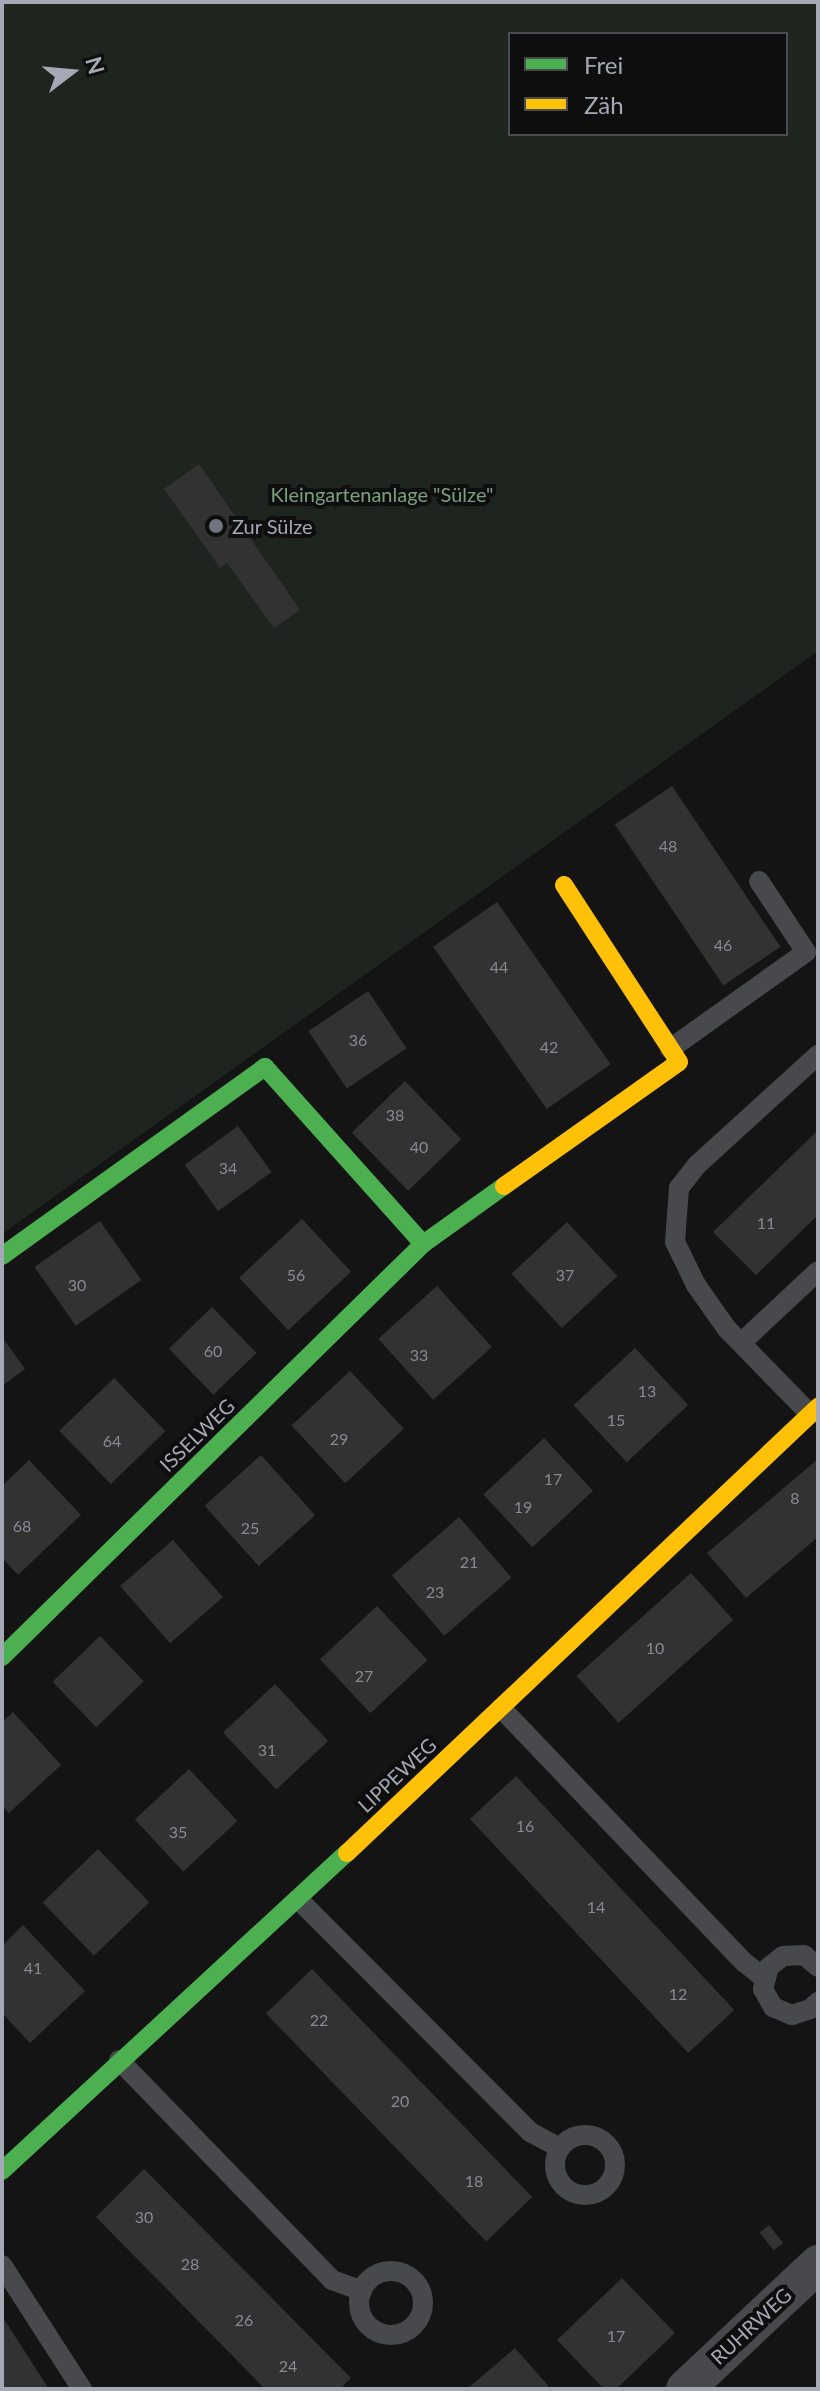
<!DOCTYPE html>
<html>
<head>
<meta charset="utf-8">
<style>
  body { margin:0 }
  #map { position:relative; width:820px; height:2391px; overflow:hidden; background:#141414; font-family:Lato,sans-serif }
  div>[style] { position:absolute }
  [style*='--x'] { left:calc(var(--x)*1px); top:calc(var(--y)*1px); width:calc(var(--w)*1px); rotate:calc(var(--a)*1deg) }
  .green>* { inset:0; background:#1e241e }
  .building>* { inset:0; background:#323233; transform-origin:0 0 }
  .lane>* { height:20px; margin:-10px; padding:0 10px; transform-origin:10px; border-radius:10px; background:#48494c }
  .lane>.ring { margin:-10px; padding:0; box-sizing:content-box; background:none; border:20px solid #48494c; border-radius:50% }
  .street>* { height:38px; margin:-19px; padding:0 19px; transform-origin:19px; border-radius:19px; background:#48494c }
  .fast>* { height:18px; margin:-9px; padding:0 9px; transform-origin:9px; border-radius:9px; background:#4caf50 }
  .slow>* { height:18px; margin:-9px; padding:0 9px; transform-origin:9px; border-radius:9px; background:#ffc107 }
  .dots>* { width:22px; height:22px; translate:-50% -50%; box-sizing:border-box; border:4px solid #0e0e0f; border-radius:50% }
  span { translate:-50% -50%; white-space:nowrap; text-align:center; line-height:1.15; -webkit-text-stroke:8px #0e0e0f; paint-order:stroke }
  .number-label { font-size:16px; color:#888a94 }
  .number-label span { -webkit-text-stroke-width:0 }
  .park-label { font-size:20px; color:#7ba080 }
  .poi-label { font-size:20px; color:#a5a8b5 }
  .left { translate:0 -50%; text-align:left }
  .street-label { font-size:20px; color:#a5a8b5 }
  .frame { position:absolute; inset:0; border:4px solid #a5a8b5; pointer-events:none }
  .legend { position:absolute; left:508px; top:32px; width:280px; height:104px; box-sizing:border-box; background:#0e0e0f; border:2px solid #4a4c51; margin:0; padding:10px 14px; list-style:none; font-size:24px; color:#a5a8b5 }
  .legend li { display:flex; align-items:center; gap:16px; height:40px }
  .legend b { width:40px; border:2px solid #4a4c51 }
  .north { position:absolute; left:32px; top:32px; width:80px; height:80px; -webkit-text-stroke:6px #0e0e0f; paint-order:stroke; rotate:74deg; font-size:22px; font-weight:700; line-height:32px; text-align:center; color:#a5a8b5 }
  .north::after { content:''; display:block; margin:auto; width:28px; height:36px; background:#a5a8b5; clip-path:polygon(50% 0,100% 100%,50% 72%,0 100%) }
</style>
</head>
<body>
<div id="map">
  <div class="green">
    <i style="clip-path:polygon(evenodd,2px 2px,818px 2px,818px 651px,2px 1234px,2px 2px,510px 34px,786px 34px,786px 134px,510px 134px,510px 34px)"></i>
  </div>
  <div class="building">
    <i style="clip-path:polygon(199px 464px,300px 610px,274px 628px,227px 563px,220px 568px,164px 489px)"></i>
    <i style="left:672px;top:786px;width:194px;height:69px;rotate:56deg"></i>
    <i style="left:497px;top:902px;width:198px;height:78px;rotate:55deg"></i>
    <i style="left:368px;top:991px;width:69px;height:72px;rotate:56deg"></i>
    <i style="left:405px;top:1081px;width:81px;height:74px;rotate:46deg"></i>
    <i style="left:238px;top:1126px;width:57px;height:66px;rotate:54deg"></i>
    <i style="clip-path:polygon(818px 1130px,818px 1215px,756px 1275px,713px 1232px)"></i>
    <i style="left:302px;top:1219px;width:72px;height:86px;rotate:47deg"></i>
    <i style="left:100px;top:1221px;width:72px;height:80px;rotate:55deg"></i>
    <i style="left:567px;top:1222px;width:74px;height:76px;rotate:47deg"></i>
    <i style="left:437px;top:1286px;width:82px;height:79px;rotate:48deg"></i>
    <i style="left:212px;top:1307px;width:64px;height:60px;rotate:46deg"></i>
    <i style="clip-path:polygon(2px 1337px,25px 1369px,2px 1386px)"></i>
    <i style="left:635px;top:1348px;width:78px;height:84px;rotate:47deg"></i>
    <i style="left:350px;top:1371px;width:79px;height:80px;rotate:47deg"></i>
    <i style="left:114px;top:1378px;width:74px;height:76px;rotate:46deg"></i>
    <i style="left:544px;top:1438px;width:72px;height:83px;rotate:47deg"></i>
    <i style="left:261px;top:1455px;width:81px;height:76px;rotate:48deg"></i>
    <i style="clip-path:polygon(818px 1459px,818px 1537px,746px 1598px,707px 1553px)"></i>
    <i style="clip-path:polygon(29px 1460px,81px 1515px,18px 1575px,2px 1558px,2px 1486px)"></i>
    <i style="left:459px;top:1517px;width:80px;height:89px;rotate:49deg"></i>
    <i style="left:173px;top:1540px;width:76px;height:70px;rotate:49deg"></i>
    <i style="left:691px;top:1573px;width:63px;height:154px;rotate:48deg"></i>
    <i style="left:377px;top:1606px;width:74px;height:78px;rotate:47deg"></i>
    <i style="left:100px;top:1636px;width:63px;height:66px;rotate:46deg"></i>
    <i style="left:275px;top:1684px;width:78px;height:71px;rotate:47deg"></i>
    <i style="clip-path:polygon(13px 1712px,61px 1765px,9px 1813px,2px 1806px,2px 1722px)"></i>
    <i style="left:189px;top:1769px;width:71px;height:74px;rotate:47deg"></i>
    <i style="left:516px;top:1776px;width:320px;height:63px;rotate:47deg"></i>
    <i style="left:98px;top:1849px;width:74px;height:77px;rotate:46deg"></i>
    <i style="clip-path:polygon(23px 1925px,85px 1991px,30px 2043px,2px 2013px,2px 1946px)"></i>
    <i style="left:312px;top:1969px;width:317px;height:64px;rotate:46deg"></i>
    <i style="clip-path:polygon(144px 2169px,351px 2378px,340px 2389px,265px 2389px,96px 2217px)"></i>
    <i style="left:769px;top:2225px;width:23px;height:12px;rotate:52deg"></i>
    <i style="clip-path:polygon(622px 2278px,675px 2333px,616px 2389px,604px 2389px,557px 2340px)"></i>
    <i style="clip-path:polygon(2px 2316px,49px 2389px,2px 2389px)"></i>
    <i style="clip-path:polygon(515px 2348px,551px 2389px,467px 2389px)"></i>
  </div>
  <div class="lane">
    <i style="--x:670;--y:1049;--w:167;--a:-35.5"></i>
    <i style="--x:806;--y:952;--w:85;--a:-123.5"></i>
    <i style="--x:741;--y:1343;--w:105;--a:-43.1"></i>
    <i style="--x:810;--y:1414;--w:119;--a:-134.3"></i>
    <i style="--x:727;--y:1329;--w:54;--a:-125.2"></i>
    <i style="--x:696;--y:1285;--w:48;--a:-116"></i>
    <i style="--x:675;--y:1242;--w:54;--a:-85.8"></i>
    <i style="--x:679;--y:1188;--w:29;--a:-52"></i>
    <i style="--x:697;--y:1165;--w:164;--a:-42.3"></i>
    <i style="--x:501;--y:1708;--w:352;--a:46.3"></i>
    <i style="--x:744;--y:1962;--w:26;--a:39"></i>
    <i style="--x:298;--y:1899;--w:329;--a:45.1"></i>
    <i style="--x:530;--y:2132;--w:34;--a:28"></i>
    <i style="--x:818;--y:1967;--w:18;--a:-139"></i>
    <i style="--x:804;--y:1955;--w:21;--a:177"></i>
    <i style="--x:783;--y:1956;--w:18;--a:142"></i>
    <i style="--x:769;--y:1967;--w:23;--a:105"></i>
    <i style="--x:763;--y:1989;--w:21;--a:61"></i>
    <i style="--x:773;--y:2007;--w:21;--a:23"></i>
    <i style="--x:792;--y:2015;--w:19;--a:-18"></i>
    <i style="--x:810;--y:2009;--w:11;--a:-41"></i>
    <i style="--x:119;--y:2060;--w:306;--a:45.9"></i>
    <i style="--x:332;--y:2280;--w:32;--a:20"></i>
    <i class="ring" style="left:555px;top:2135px;width:40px;height:40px"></i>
    <i style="--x:2;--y:2265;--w:148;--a:57.2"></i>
    <i class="ring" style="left:359px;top:2271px;width:44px;height:44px"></i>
  </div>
  <div class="street">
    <i style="--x:685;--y:2389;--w:183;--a:-43.2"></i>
  </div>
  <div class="fast">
    <i style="--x:2;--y:1256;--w:324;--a:-35.7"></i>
    <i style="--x:265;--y:1067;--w:237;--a:48.2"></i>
    <i style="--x:2;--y:1657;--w:590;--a:-44.45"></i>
    <i style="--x:423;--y:1244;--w:100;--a:-35.6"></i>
    <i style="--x:2;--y:2171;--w:469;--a:-42.7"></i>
  </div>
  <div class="slow">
    <i style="--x:504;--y:1186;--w:214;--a:-35.3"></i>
    <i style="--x:679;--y:1062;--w:211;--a:-123"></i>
    <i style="--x:347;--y:1853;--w:649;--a:-43.44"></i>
  </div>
  <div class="dots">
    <i style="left:216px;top:526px;background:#72747d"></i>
  </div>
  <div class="number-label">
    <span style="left:668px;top:846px">48</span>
    <span style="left:723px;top:945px">46</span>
    <span style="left:499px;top:967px">44</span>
    <span style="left:358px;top:1040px">36</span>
    <span style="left:549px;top:1047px">42</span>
    <span style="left:395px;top:1115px">38</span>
    <span style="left:419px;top:1147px">40</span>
    <span style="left:228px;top:1168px">34</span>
    <span style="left:766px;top:1223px">11</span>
    <span style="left:296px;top:1275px">56</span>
    <span style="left:565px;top:1275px">37</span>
    <span style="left:77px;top:1285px">30</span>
    <span style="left:213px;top:1351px">60</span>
    <span style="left:419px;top:1355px">33</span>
    <span style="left:647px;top:1391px">13</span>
    <span style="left:616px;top:1420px">15</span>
    <span style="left:339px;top:1439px">29</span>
    <span style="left:112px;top:1441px">64</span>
    <span style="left:553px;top:1479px">17</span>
    <span style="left:795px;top:1498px">8</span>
    <span style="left:523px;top:1507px">19</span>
    <span style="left:22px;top:1526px">68</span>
    <span style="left:250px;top:1528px">25</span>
    <span style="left:469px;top:1562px">21</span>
    <span style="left:435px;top:1592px">23</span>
    <span style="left:655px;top:1648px">10</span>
    <span style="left:364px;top:1676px">27</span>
    <span style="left:267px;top:1750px">31</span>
    <span style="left:525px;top:1826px">16</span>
    <span style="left:178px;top:1832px">35</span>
    <span style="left:596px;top:1907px">14</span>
    <span style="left:33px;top:1968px">41</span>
    <span style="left:678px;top:1994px">12</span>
    <span style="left:319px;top:2020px">22</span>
    <span style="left:400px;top:2101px">20</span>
    <span style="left:474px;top:2181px">18</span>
    <span style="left:144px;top:2217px">30</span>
    <span style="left:190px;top:2264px">28</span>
    <span style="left:244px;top:2320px">26</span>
    <span style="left:616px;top:2336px">17</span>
    <span style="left:288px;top:2366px">24</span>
  </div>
  <div class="park-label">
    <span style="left:382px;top:494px">Kleingartenanlage "Sülze"</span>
  </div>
  <div class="poi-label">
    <span class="left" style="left:232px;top:526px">Zur Sülze</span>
  </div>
  <div class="street-label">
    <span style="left:197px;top:1435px;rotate:-44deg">ISSELWEG</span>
    <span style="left:397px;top:1775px;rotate:-43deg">LIPPEWEG</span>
    <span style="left:751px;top:2326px;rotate:-43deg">RUHRWEG</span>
  </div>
  <div class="frame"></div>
  <ul class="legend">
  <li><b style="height:10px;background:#4caf50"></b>Frei</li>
  <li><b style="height:10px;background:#ffc107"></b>Zäh</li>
  </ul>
  <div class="north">N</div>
</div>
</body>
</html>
